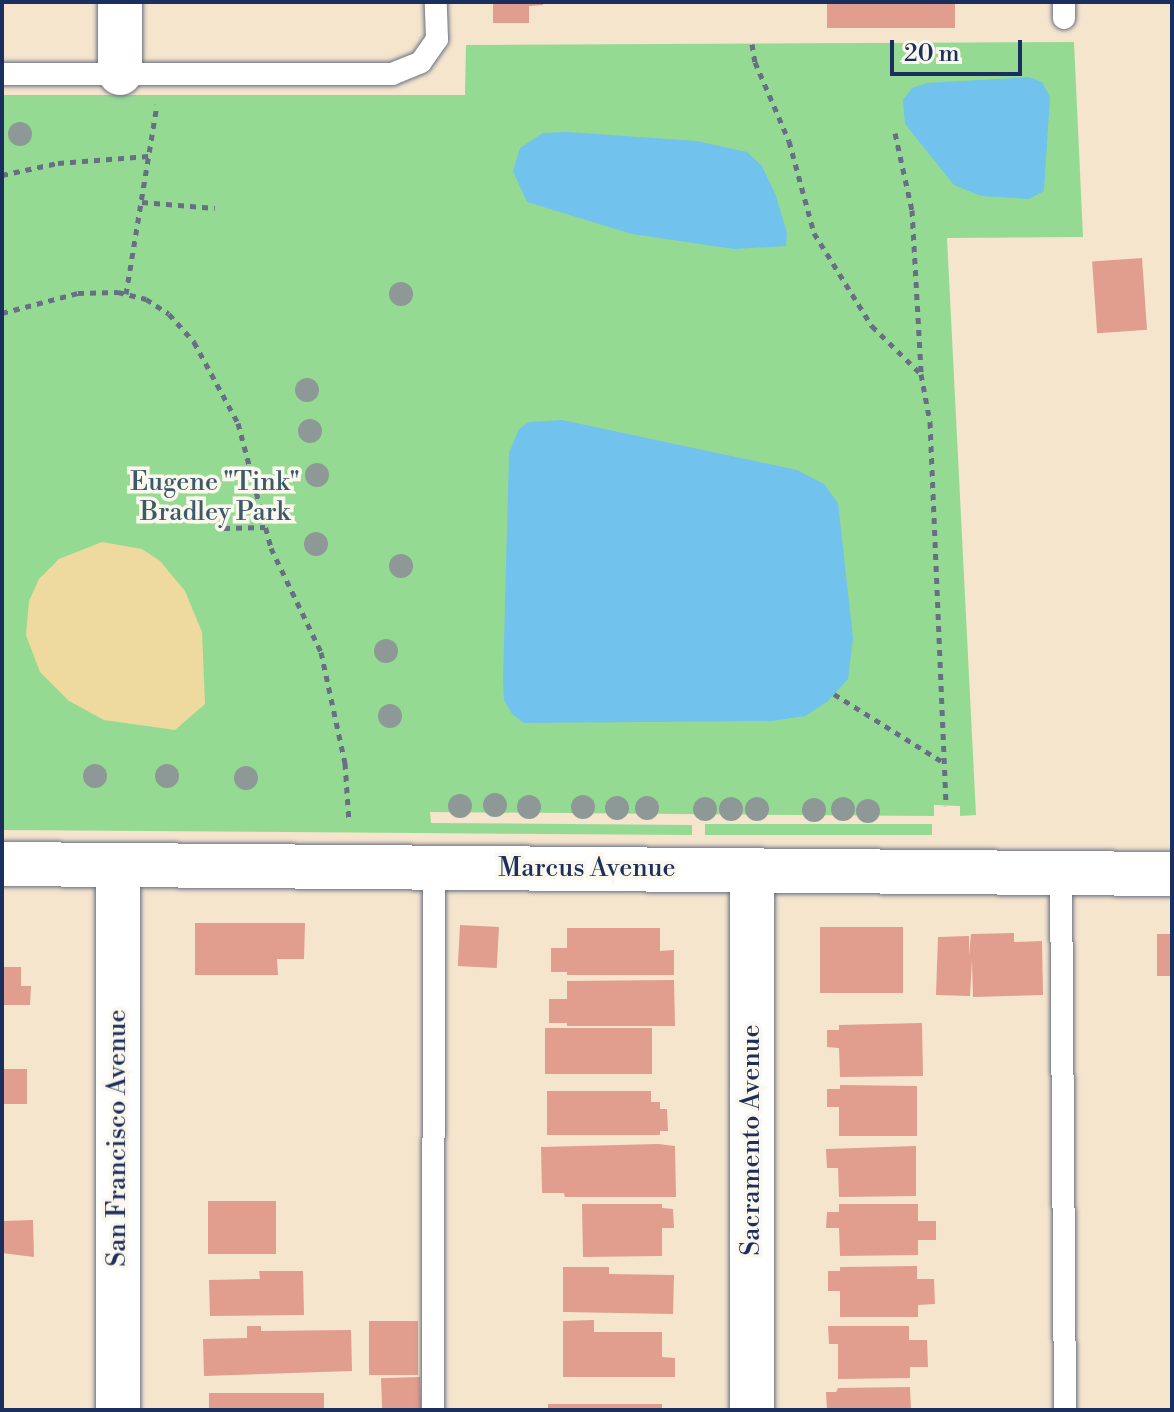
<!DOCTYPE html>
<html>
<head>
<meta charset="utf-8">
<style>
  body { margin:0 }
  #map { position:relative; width:1174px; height:1412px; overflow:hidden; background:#f5e5cd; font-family:"Libre Bodoni",serif }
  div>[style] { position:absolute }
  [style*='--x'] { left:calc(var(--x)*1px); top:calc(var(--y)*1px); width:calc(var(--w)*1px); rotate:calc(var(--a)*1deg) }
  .green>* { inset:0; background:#95da93; transform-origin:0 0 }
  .sand>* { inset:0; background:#eeda9e }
  .water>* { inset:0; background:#71c2ec }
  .building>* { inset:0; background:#e19d8d; transform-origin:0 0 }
  .path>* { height:5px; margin-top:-2.5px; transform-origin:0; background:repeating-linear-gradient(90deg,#676f85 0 6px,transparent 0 12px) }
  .roads { filter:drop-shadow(0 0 2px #676f85) drop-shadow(0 0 2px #676f85) }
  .service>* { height:22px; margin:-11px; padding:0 11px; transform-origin:11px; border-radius:11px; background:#fff }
  .minor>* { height:44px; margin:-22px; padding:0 22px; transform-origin:22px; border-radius:22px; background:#fff }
  .trees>* { width:24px; height:24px; margin:-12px; border-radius:50%; background:#8e9997 }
  span { translate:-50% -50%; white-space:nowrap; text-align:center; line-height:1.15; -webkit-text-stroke:7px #fbf7ec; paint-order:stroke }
  .park-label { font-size:26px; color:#3a5a6b }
  .street-label { font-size:26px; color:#1b2f5e }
  .frame { position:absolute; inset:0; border:4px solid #1b2f5e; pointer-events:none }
  .scale { position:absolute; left:890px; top:40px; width:132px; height:36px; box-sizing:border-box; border:4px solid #1b2f5e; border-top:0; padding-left:10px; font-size:24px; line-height:28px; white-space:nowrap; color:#1b2f5e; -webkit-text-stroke:6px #fbf7ec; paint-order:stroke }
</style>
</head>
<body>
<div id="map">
  <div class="green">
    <i style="clip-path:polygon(1074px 42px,1083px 237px,947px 238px,976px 815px,960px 816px,960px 806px,934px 805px,934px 816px,430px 812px,431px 823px,692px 825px,692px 835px,2px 830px,2px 95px,465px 95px,466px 45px)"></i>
    <i style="left:705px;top:824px;width:227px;height:11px"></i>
  </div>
  <div class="sand">
    <i style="clip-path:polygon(102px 542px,142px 549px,160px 561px,185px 591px,202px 632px,205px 704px,175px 730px,104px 720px,69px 701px,40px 672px,26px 635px,29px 601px,39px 579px,59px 559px)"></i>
  </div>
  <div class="water">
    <i style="clip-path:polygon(1029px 77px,1042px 82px,1050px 97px,1044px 191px,1029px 199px,981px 196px,954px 185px,905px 124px,903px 100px,912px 88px,927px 83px)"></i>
    <i style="clip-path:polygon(567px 132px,697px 141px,747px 152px,762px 166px,776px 196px,787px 233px,786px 246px,734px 249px,632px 234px,527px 202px,513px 171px,520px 148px,543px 133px)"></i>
    <i style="clip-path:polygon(562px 420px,797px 470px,824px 484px,838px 503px,853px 638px,848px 679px,827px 702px,805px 716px,772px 721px,524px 723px,512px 714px,504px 700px,503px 681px,509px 453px,519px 429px,529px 422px)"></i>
  </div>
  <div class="building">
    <i style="clip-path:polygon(493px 2px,543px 2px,543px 5px,529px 6px,529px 23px,493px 23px)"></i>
    <i style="left:827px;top:2px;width:128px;height:26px"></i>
    <i style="left:1142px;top:258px;width:72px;height:50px;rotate:86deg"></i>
    <i style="clip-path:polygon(195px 923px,305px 923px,304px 959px,277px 959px,278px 975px,195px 975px)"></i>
    <i style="left:460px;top:925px;width:39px;height:41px;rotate:3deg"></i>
    <i style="left:820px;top:927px;width:83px;height:66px"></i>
    <i style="clip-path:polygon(567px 928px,660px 928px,660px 951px,674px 950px,674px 975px,567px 975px,567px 972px,551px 972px,551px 948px,567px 948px)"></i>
    <i style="clip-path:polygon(1014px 933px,1014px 942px,1042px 941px,1043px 995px,973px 997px,972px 960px,970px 996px,936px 995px,938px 937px,969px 936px,969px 956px,971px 934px)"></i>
    <i style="left:1157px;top:934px;width:15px;height:42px"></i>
    <i style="clip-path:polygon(2px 967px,21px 967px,21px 986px,31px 986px,30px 1005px,2px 1005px)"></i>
    <i style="clip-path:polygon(674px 980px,675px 1026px,567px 1026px,567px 1023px,549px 1023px,549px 999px,567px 999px,567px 981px)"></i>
    <i style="clip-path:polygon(922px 1023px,923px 1076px,840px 1077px,839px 1048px,827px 1047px,827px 1030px,839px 1030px,839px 1025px)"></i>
    <i style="left:545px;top:1028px;width:107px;height:46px"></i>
    <i style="left:27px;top:1069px;width:35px;height:25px;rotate:90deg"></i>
    <i style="clip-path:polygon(840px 1085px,917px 1086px,917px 1136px,839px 1136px,839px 1107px,827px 1107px,827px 1089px,840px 1089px)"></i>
    <i style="clip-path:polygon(547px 1091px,651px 1091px,651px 1102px,660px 1102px,660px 1109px,667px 1109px,668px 1131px,660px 1131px,660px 1135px,547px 1135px)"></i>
    <i style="clip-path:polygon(658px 1144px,675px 1146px,676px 1197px,565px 1197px,564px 1193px,542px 1193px,541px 1147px)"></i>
    <i style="clip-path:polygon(916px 1146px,916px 1196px,839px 1197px,838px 1168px,827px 1168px,826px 1149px)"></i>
    <i style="left:276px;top:1201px;width:53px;height:68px;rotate:90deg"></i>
    <i style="clip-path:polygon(582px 1204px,662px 1204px,662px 1208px,673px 1209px,674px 1228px,662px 1228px,662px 1256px,583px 1257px)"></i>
    <i style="clip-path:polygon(839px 1204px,918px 1204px,918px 1221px,936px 1221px,936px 1240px,918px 1240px,918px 1255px,840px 1256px,839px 1228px,826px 1228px,827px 1212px,839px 1212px)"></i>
    <i style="clip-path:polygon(33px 1220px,34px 1257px,2px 1253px,2px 1221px)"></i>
    <i style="clip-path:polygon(917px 1266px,917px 1279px,934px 1279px,935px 1304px,918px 1305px,918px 1317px,840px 1317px,840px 1291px,828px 1291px,828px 1271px,840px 1271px,840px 1267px)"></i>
    <i style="clip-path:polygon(563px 1267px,609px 1267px,609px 1274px,674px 1275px,673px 1314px,563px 1312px)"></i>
    <i style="clip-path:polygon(259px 1271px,303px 1271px,304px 1315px,210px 1316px,209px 1280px,260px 1279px)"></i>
    <i style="clip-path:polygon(594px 1320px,594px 1332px,662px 1332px,662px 1357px,675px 1358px,675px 1377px,563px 1377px,563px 1321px)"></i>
    <i style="left:369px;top:1321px;width:49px;height:54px"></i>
    <i style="clip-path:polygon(247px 1326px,261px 1326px,261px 1331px,351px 1330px,352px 1371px,204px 1376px,203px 1339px,247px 1338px)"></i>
    <i style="clip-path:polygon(828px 1326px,909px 1326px,909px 1340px,927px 1340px,928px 1367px,910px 1367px,910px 1378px,838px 1379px,838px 1344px,829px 1344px)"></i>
    <i style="left:420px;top:1377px;width:33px;height:39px;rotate:88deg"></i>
    <i style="clip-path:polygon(910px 1387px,911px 1410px,827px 1410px,826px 1392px,836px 1392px,838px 1388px)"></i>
    <i style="left:209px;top:1393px;width:115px;height:17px"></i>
    <i style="left:548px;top:1404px;width:114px;height:6px"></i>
  </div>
  <div class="path">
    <i style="--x:752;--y:44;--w:18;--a:81"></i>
    <i style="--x:755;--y:62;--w:86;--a:66.7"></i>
    <i style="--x:789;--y:141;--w:95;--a:74.8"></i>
    <i style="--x:814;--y:233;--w:110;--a:58.1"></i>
    <i style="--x:872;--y:326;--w:69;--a:44.4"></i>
    <i style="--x:921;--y:374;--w:49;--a:79.4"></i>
    <i style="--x:930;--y:422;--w:384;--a:87.6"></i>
    <i style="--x:895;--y:133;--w:79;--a:77.6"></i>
    <i style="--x:912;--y:210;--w:163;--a:86.8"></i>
    <i style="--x:2;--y:175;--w:57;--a:-12.1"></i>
    <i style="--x:58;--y:163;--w:91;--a:-4.4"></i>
    <i style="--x:142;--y:202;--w:73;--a:4.7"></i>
    <i style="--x:126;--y:294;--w:192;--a:-80.7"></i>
    <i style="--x:2;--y:313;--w:79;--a:-14.7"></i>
    <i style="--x:78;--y:293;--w:40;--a:-1.4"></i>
    <i style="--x:118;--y:292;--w:29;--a:14"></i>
    <i style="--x:146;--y:299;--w:27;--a:33"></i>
    <i style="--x:169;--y:314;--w:38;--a:48"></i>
    <i style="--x:194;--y:342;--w:92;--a:61.5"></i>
    <i style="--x:238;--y:423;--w:129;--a:75.2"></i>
    <i style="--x:271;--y:548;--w:115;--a:64.3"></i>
    <i style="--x:321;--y:652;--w:114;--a:77.8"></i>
    <i style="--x:345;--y:763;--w:59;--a:86.1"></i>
    <i style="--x:224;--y:528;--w:41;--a:-1.4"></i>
    <i style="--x:834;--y:694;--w:128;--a:32"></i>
  </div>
  <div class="roads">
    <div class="service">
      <i style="--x:1064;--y:2;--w:16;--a:90"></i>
      <i style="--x:2;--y:74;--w:390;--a:0"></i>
      <i style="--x:392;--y:74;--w:31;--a:-22"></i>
      <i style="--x:421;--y:62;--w:28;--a:-55"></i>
      <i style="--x:437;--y:39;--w:37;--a:-92"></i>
      <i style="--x:1061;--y:873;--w:537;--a:89.57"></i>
      <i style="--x:433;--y:1410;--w:542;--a:-89.89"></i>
    </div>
    <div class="minor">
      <i style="--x:120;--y:2;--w:71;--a:90"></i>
      <i style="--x:2;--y:864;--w:1170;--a:0.49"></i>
      <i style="--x:118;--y:866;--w:544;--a:90"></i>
      <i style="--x:752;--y:871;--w:539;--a:90"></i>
    </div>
  </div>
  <div class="trees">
    <i style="left:20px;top:134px"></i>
    <i style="left:401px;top:294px"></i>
    <i style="left:307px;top:390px"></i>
    <i style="left:310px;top:431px"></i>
    <i style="left:317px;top:475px"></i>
    <i style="left:316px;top:544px"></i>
    <i style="left:401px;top:566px"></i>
    <i style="left:386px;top:651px"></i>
    <i style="left:390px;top:716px"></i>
    <i style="left:95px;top:776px"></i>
    <i style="left:167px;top:776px"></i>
    <i style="left:246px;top:778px"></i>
    <i style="left:495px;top:805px"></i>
    <i style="left:460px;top:806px"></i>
    <i style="left:529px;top:807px"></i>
    <i style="left:583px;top:807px"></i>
    <i style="left:617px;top:808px"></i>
    <i style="left:647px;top:808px"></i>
    <i style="left:705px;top:809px"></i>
    <i style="left:731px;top:809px"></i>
    <i style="left:757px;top:809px"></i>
    <i style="left:843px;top:809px"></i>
    <i style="left:814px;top:810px"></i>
    <i style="left:868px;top:811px"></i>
  </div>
  <div class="park-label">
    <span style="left:215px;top:498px">Eugene "Tink"<br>Bradley Park</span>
  </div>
  <div class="street-label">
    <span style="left:587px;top:869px">Marcus Avenue</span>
    <span style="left:118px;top:1138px;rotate:-90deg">San Francisco Avenue</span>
    <span style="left:752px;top:1140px;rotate:-90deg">Sacramento Avenue</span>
  </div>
  <div class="frame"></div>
  <div class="scale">20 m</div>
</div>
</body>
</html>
